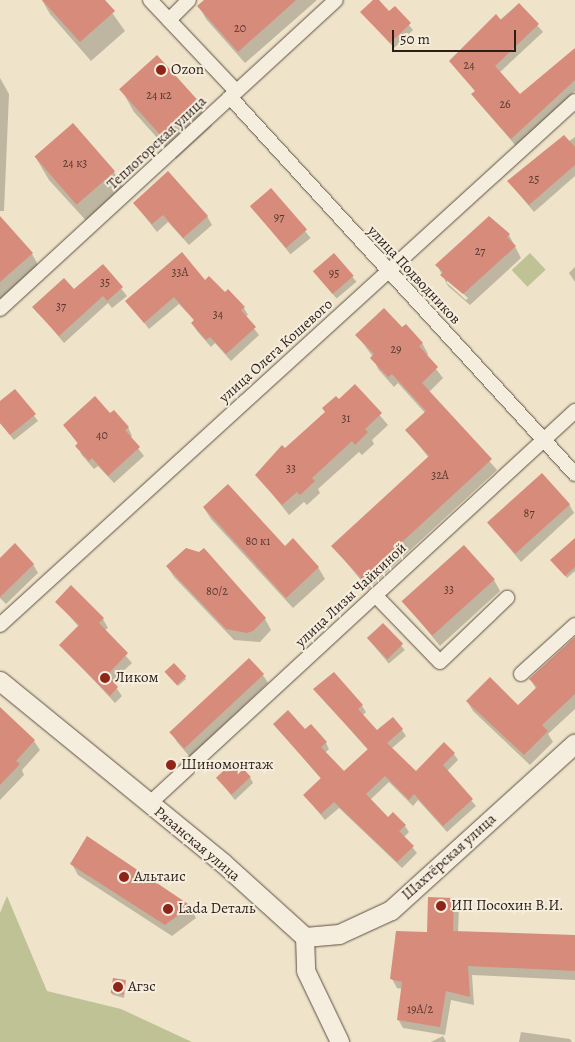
<!DOCTYPE html>
<html>
<head>
<meta charset="utf-8">
<style>
  body { margin:0 }
  #map { position:relative; width:575px; height:1042px; overflow:hidden; background:#efe4ca; font-family:Alegreya,serif }
  div>[style] { position:absolute }
  [style*='--x'] { left:calc(var(--x)*1px); top:calc(var(--y)*1px); width:calc(var(--w)*1px); rotate:calc(var(--a)*1deg) }
  .green>* { inset:0; background:#bec294; transform-origin:0 0 }
  .shadow>* { inset:0; background:#0003; transform-origin:0 0 }
  .building>* { inset:0; background:#d78b7a; transform-origin:0 0 }
  .roads { filter:drop-shadow(0 0 1px #5d4f43) drop-shadow(0 0 1px #5d4f43) }
  .minor>* { height:14px; margin:-7px; padding:0 7px; transform-origin:7px; border-radius:7px; background:#f5eddd }
  .tertiary>* { height:18px; margin:-9px; padding:0 9px; transform-origin:9px; border-radius:9px; background:#f5eddd }
  .secondary>* { height:19px; margin:-9.5px; padding:0 9.5px; transform-origin:9.5px; border-radius:9.5px; background:#f5eddd }
  .dots>* { width:14px; height:14px; translate:-50% -50%; box-sizing:border-box; border:2px solid #f5eddd; border-radius:50% }
  span { translate:-50% -50%; white-space:nowrap; text-align:center; line-height:1.15; -webkit-text-stroke:4px #f5eddd; paint-order:stroke }
  .number-label { font-size:12px; color:#57382f }
  .number-label span { -webkit-text-stroke-width:0 }
  .poi-label { font-size:15px; color:#2c1d16 }
  .left { translate:0 -50%; text-align:left }
  .street-label { font-size:15px; color:#2c1d16 }
  .scale { position:absolute; left:392px; top:30px; width:124px; height:22px; box-sizing:border-box; border:2px solid #2c1d16; border-top:0; padding-left:6px; font-size:15px; line-height:18px; white-space:nowrap; color:#2c1d16; -webkit-text-stroke:4px #f5eddd; paint-order:stroke }
</style>
</head>
<body>
<div id="map">
  <div class="green">
    <i style="left:530px;top:253px;width:23px;height:25px;rotate:47deg"></i>
    <i style="clip-path:polygon(7px 896px,47px 991px,121px 1009px,192px 1042px,0 1042px,0 913px)"></i>
  </div>
  <div class="shadow">
    <i style="clip-path:polygon(42px 0,103px 0,125px 31px,91px 61px,50px 14px)"></i>
    <i style="clip-path:polygon(206px 0,317px 0,245px 63px,206px 19px,199px 6px)"></i>
    <i style="clip-path:polygon(375px 0,389px 13px,395px 8px,413px 30px,394px 48px,362px 12px)"></i>
    <i style="clip-path:polygon(519px 4px,543px 32px,499px 73px,519px 96px,575px 50px,575px 91px,516px 146px,478px 102px,473px 95px,476px 92px,450px 61px)"></i>
    <i style="clip-path:polygon(0 78px,9px 94px,4px 211px,0 211px)"></i>
    <i style="clip-path:polygon(121px 89px,199px 103px,212px 126px,176px 159px,134px 112px)"></i>
    <i style="clip-path:polygon(73px 125px,114px 172px,127px 194px,91px 226px,49px 180px,36px 158px)"></i>
    <i style="clip-path:polygon(575px 137px,575px 176px,534px 212px,509px 182px)"></i>
    <i style="left:271px;top:189px;width:63px;height:26px;rotate:51deg"></i>
    <i style="clip-path:polygon(134px 203px,207px 216px,212px 225px,189px 245px,168px 222px,157px 232px)"></i>
    <i style="clip-path:polygon(0 218px,32px 254px,45px 277px,9px 309px,0 299px)"></i>
    <i style="clip-path:polygon(evenodd,509px 235px,521px 258px,470px 305px,448px 286px,437px 265px,509px 235px,447px 279px,468px 298px,466px 300px,447px 283px,447px 279px)"></i>
    <i style="left:334px;top:255px;width:35px;height:26px;rotate:50deg"></i>
    <i style="clip-path:polygon(103px 266px,127px 296px,112px 308px,108px 303px,64px 343px,34px 307px,74px 291px)"></i>
    <i style="clip-path:polygon(575px 267px,575px 282px,569px 273px)"></i>
    <i style="clip-path:polygon(205px 281px,244px 308px,248px 315px,245px 317px,259px 335px,231px 361px,215px 343px,211px 347px,197px 331px,192px 323px,195px 321px,179px 304px,149px 329px,127px 301px)"></i>
    <i style="clip-path:polygon(402px 329px,422px 343px,428px 354px,426px 356px,443px 378px,429px 392px,497px 470px,368px 589px,333px 546px,429px 458px,407px 430px,425px 413px,398px 383px,394px 387px,378px 369px,373px 357px,357px 335px)"></i>
    <i style="clip-path:polygon(355px 386px,388px 425px,372px 440px,374px 444px,362px 455px,359px 452px,318px 489px,320px 493px,307px 505px,304px 502px,289px 515px,257px 475px)"></i>
    <i style="clip-path:polygon(15px 391px,38px 421px,14px 440px,0 423px,0 403px)"></i>
    <i style="clip-path:polygon(110px 415px,128px 427px,132px 436px,130px 438px,144px 456px,114px 483px,98px 466px,94px 469px,81px 454px,78px 444px,64px 425px)"></i>
    <i style="clip-path:polygon(569px 504px,574px 513px,521px 562px,489px 524px)"></i>
    <i style="clip-path:polygon(204px 508px,285px 548px,318px 567px,325px 579px,293px 608px,211px 519px)"></i>
    <i style="clip-path:polygon(575px 538px,575px 571px,567px 578px,553px 562px)"></i>
    <i style="clip-path:polygon(0 559px,33px 564px,38px 573px,6px 604px,0 598px)"></i>
    <i style="clip-path:polygon(167px 566px,265px 619px,271px 630px,260px 642px,234px 640px,174px 577px)"></i>
    <i style="clip-path:polygon(494px 580px,500px 591px,440px 646px,404px 602px)"></i>
    <i style="clip-path:polygon(57px 602px,103px 619px,108px 628px,104px 631px,132px 663px,112px 682px,122px 696px,115px 703px,61px 645px,79px 627px)"></i>
    <i style="left:383px;top:624px;width:34px;height:21px;rotate:50deg"></i>
    <i style="clip-path:polygon(575px 638px,575px 709px,548px 734px,553px 742px,530px 765px,473px 711px,467px 701px,518px 707px,536px 689px,531px 680px)"></i>
    <i style="clip-path:polygon(334px 673px,362px 706px,366px 712px,362px 716px,377px 732px,393px 718px,402px 730px,406px 736px,391px 749px,416px 773px,454px 754px,458px 760px,447px 771px,476px 806px,447px 832px,418px 800px,413px 806px,389px 782px,370px 800px,388px 818px,405px 826px,409px 832px,404px 837px,417px 853px,402px 868px,339px 808px,325px 820px,309px 801px,305px 795px,322px 780px,274px 724px,305px 731px,326px 743px,329px 749px,325px 753px,344px 773px,368px 750px,315px 689px)"></i>
    <i style="clip-path:polygon(167px 674px,185px 677px,186px 679px,178px 686px)"></i>
    <i style="clip-path:polygon(263px 675px,268px 683px,190px 757px,177px 742px,172px 733px)"></i>
    <i style="clip-path:polygon(0 709px,34px 741px,40px 750px,22px 770px,24px 775px,0 800px)"></i>
    <i style="clip-path:polygon(250px 777px,253px 783px,235px 800px,217px 778px)"></i>
    <i style="clip-path:polygon(87px 837px,190px 907px,196px 918px,172px 936px,78px 875px,72px 864px)"></i>
    <i style="clip-path:polygon(453px 899px,459px 908px,458px 933px,575px 937px,575px 980px,472px 975px,474px 1005px,451px 1000px,445px 1035px,403px 1028px,398px 1019px,403px 989px,397px 988px,392px 979px)"></i>
    <i style="clip-path:polygon(126px 981px,124px 998px,113px 995px,111px 993px)"></i>
    <i style="clip-path:polygon(521px 1032px,570px 1039px,572px 1042px,519px 1042px)"></i>
    <i style="clip-path:polygon(443px 1036px,446px 1042px,431px 1042px)"></i>
  </div>
  <div class="building">
    <i style="clip-path:polygon(42px 0,105px 0,115px 11px,80px 42px)"></i>
    <i style="clip-path:polygon(204px 0,296px 0,238px 52px,197px 6px)"></i>
    <i style="clip-path:polygon(373px 0,379px 0,389px 11px,395px 6px,411px 23px,390px 43px,360px 12px)"></i>
    <i style="clip-path:polygon(519px 3px,539px 24px,495px 66px,520px 94px,575px 48px,575px 80px,511px 139px,471px 94px,475px 91px,449px 61px,496px 14px,501px 20px)"></i>
    <i style="left:157px;top:55px;width:64px;height:51px;rotate:48deg"></i>
    <i style="left:73px;top:123px;width:64px;height:51px;rotate:49deg"></i>
    <i style="clip-path:polygon(564px 135px,575px 147px,575px 165px,529px 205px,507px 181px)"></i>
    <i style="clip-path:polygon(168px 171px,208px 216px,183px 238px,163px 215px,152px 224px,133px 203px)"></i>
    <i style="left:271px;top:188px;width:55px;height:28px;rotate:49deg"></i>
    <i style="clip-path:polygon(0 216px,33px 253px,0 282px)"></i>
    <i style="clip-path:polygon(489px 216px,510px 234px,507px 237px,516px 246px,463px 294px,440px 275px,443px 272px,435px 265px)"></i>
    <i style="clip-path:polygon(182px 252px,205px 280px,209px 276px,225px 292px,228px 289px,245px 307px,241px 310px,256px 327px,226px 354px,210px 337px,206px 340px,191px 323px,194px 320px,174px 297px,144px 323px,125px 301px)"></i>
    <i style="left:334px;top:253px;width:30px;height:28px;rotate:49deg"></i>
    <i style="clip-path:polygon(103px 264px,123px 287px,107px 301px,103px 296px,59px 336px,32px 307px,64px 278px,74px 289px)"></i>
    <i style="clip-path:polygon(384px 308px,402px 327px,406px 324px,423px 343px,419px 346px,438px 367px,422px 383px,492px 459px,362px 579px,331px 546px,429px 456px,405px 430px,426px 411px,392px 374px,388px 377px,370px 358px,374px 354px,355px 335px)"></i>
    <i style="clip-path:polygon(355px 384px,382px 413px,365px 429px,368px 432px,355px 445px,352px 441px,312px 478px,315px 481px,300px 495px,297px 492px,282px 505px,255px 475px,282px 445px,285px 448px,325px 412px,322px 408px,336px 396px,339px 399px)"></i>
    <i style="clip-path:polygon(15px 389px,36px 414px,10px 435px,0 423px,0 401px)"></i>
    <i style="clip-path:polygon(95px 396px,110px 413px,114px 410px,129px 427px,125px 430px,140px 447px,108px 476px,92px 458px,89px 461px,75px 446px,78px 443px,63px 425px)"></i>
    <i style="left:542px;top:473px;width:42px;height:74px;rotate:48deg"></i>
    <i style="clip-path:polygon(228px 484px,285px 546px,293px 538px,319px 567px,286px 598px,203px 507px)"></i>
    <i style="clip-path:polygon(575px 538px,575px 567px,565px 576px,550px 560px)"></i>
    <i style="clip-path:polygon(15px 543px,34px 564px,0 597px,0 558px)"></i>
    <i style="left:464px;top:545px;width:46px;height:84px;rotate:48deg"></i>
    <i style="clip-path:polygon(186px 548px,199px 552px,204px 548px,266px 618px,253px 631px,247px 633px,226px 629px,166px 566px)"></i>
    <i style="clip-path:polygon(71px 585px,104px 618px,99px 623px,128px 653px,107px 675px,118px 687px,110px 696px,59px 645px,79px 625px,55px 602px)"></i>
    <i style="left:383px;top:623px;width:29px;height:22px;rotate:46deg"></i>
    <i style="clip-path:polygon(575px 637px,575px 694px,542px 725px,548px 731px,524px 755px,466px 701px,490px 677px,518px 705px,537px 687px,529px 679px)"></i>
    <i style="left:249px;top:658px;width:22px;height:109px;rotate:47deg"></i>
    <i style="left:174px;top:663px;width:18px;height:13px;rotate:47deg"></i>
    <i style="clip-path:polygon(334px 672px,363px 705px,358px 709px,377px 730px,393px 717px,403px 729px,387px 743px,416px 771px,444px 742px,455px 753px,443px 765px,473px 799px,443px 826px,414px 794px,409px 800px,385px 776px,366px 794px,388px 817px,393px 812px,406px 825px,399px 831px,414px 846px,397px 862px,334px 802px,321px 814px,303px 795px,321px 778px,273px 724px,288px 710px,305px 729px,311px 724px,327px 742px,321px 747px,344px 771px,368px 749px,313px 689px)"></i>
    <i style="clip-path:polygon(0 707px,35px 740px,16px 761px,20px 764px,0 785px)"></i>
    <i style="left:235px;top:760px;width:23px;height:26px;rotate:47deg"></i>
    <i style="clip-path:polygon(87px 836px,191px 906px,165px 925px,70px 864px)"></i>
    <i style="clip-path:polygon(428px 897px,454px 898px,453px 931px,575px 935px,575px 971px,468px 966px,470px 997px,446px 991px,440px 1027px,397px 1020px,402px 982px,390px 979px,396px 931px,427px 932px)"></i>
    <i style="left:113px;top:978px;width:13px;height:15px;rotate:9deg"></i>
  </div>
  <div class="roads">
    <div class="minor">
      <i style="--x:150;--y:0;--w:125;--a:46.6"></i>
      <i style="--x:169;--y:20;--w:28;--a:-45"></i>
      <i style="--x:230;--y:97;--w:511;--a:47.54"></i>
      <i style="--x:0;--y:309;--w:456;--a:-42.6"></i>
      <i style="--x:375;--y:595;--w:93;--a:45.9"></i>
      <i style="--x:440;--y:662;--w:93;--a:-43.7"></i>
      <i style="--x:0;--y:625;--w:778;--a:-42.34"></i>
      <i style="--x:521;--y:674;--w:73;--a:-42.2"></i>
      <i style="--x:149;--y:804;--w:580;--a:-42.69"></i>
    </div>
    <div class="tertiary">
      <i style="--x:305;--y:937;--w:34;--a:88"></i>
      <i style="--x:306;--y:971;--w:79;--a:64.4"></i>
    </div>
    <div class="secondary">
      <i style="--x:0;--y:681;--w:288;--a:39.2"></i>
      <i style="--x:223;--y:863;--w:110;--a:42.1"></i>
      <i style="--x:305;--y:937;--w:34;--a:-5"></i>
      <i style="--x:339;--y:934;--w:57;--a:-24.8"></i>
      <i style="--x:391;--y:910;--w:248;--a:-42.2"></i>
    </div>
  </div>
  <div class="dots">
    <i style="left:161px;top:70px;background:#8f2418"></i>
    <i style="left:105px;top:678px;background:#8f2418"></i>
    <i style="left:171px;top:765px;background:#8f2418"></i>
    <i style="left:124px;top:877px;background:#8f2418"></i>
    <i style="left:441px;top:906px;background:#8f2418"></i>
    <i style="left:168px;top:909px;background:#8f2418"></i>
    <i style="left:118px;top:987px;background:#8f2418"></i>
  </div>
  <div class="number-label">
    <span style="left:240px;top:29px">20</span>
    <span style="left:469px;top:66px">24</span>
    <span style="left:159px;top:96px">24 к2</span>
    <span style="left:505px;top:105px">26</span>
    <span style="left:75px;top:164px">24 к3</span>
    <span style="left:534px;top:180px">25</span>
    <span style="left:279px;top:218px">97</span>
    <span style="left:480px;top:252px">27</span>
    <span style="left:180px;top:273px">33А</span>
    <span style="left:334px;top:274px">95</span>
    <span style="left:105px;top:283px">35</span>
    <span style="left:61px;top:307px">37</span>
    <span style="left:218px;top:315px">34</span>
    <span style="left:396px;top:350px">29</span>
    <span style="left:346px;top:419px">31</span>
    <span style="left:102px;top:436px">40</span>
    <span style="left:291px;top:469px">33</span>
    <span style="left:440px;top:476px">32А</span>
    <span style="left:529px;top:514px">87</span>
    <span style="left:258px;top:542px">80 к1</span>
    <span style="left:449px;top:590px">33</span>
    <span style="left:217px;top:592px">80/2</span>
    <span style="left:420px;top:1010px">19А/2</span>
  </div>
  <div class="poi-label">
    <span class="left" style="left:171px;top:70px">Ozon</span>
    <span class="left" style="left:115px;top:678px">Ликом</span>
    <span class="left" style="left:181px;top:765px">Шиномонтаж</span>
    <span class="left" style="left:134px;top:877px">Альтаис</span>
    <span class="left" style="left:451px;top:906px">ИП Посохин В.И.</span>
    <span class="left" style="left:178px;top:909px">Lada Dеталь</span>
    <span class="left" style="left:128px;top:987px">Агзс</span>
  </div>
  <div class="street-label">
    <span style="left:157px;top:143px;rotate:-43deg">Теплогорская улица</span>
    <span style="left:414px;top:275px;rotate:47deg">улица Подводников</span>
    <span style="left:276px;top:351px;rotate:-42deg">улица Олега Кошевого</span>
    <span style="left:351px;top:595px;rotate:-43deg">улица Лизы Чайкиной</span>
    <span style="left:197px;top:844px;rotate:40deg">Рязанская улица</span>
    <span style="left:449px;top:857px;rotate:-42deg">Шахтёрская улица</span>
  </div>
  <div class="scale">50 m</div>
</div>
</body>
</html>
